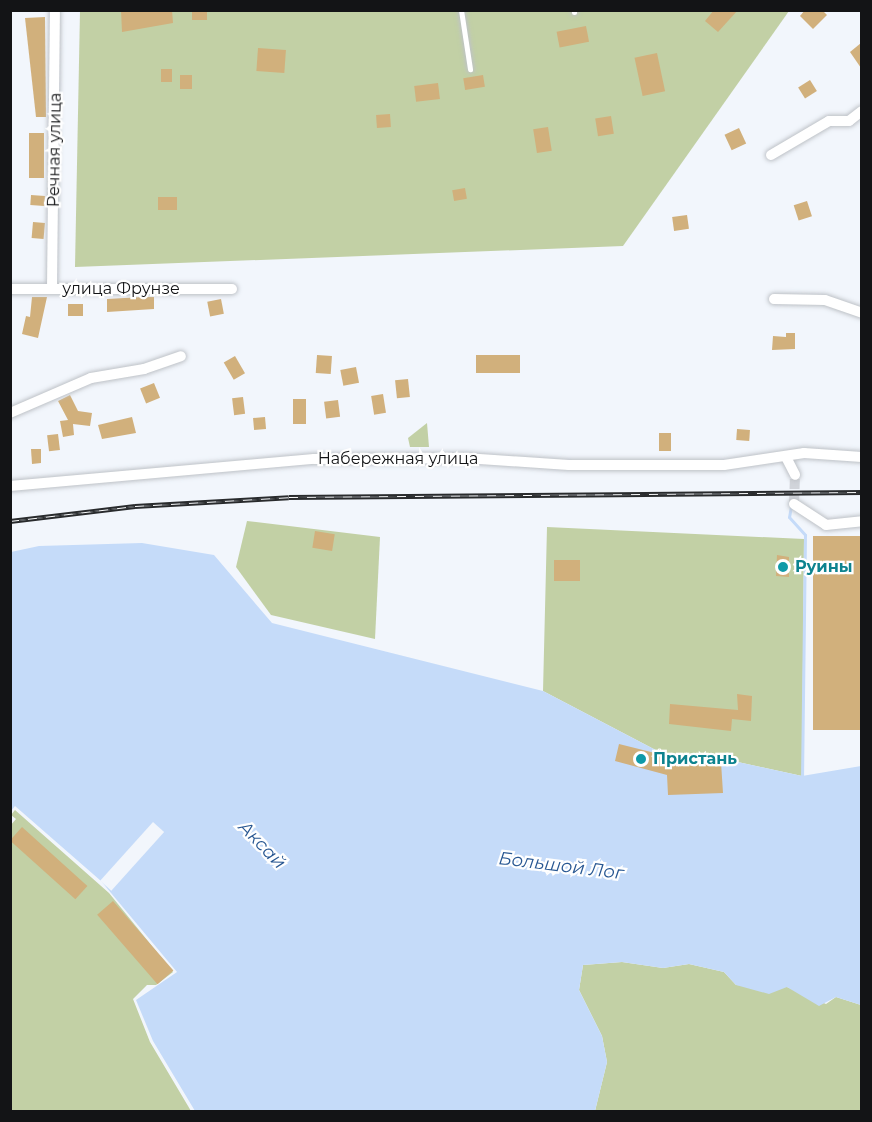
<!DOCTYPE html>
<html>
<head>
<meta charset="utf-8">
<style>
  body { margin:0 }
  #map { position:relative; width:872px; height:1122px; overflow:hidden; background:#f2f6fc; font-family:Montserrat,sans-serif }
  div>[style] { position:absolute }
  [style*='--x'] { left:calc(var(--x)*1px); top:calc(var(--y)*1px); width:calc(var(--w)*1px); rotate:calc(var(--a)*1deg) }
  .green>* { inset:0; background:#c2d0a5 }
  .water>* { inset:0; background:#c5dbf9 }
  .pier>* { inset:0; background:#f2f6fc; transform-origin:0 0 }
  .stream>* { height:3px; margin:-1.5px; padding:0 1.5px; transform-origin:1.5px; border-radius:1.5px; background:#c5dbf9 }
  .building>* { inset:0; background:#d1b07c; transform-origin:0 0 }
  .street-tunnel>* { height:10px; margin-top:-5px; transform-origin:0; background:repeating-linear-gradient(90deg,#d1d4da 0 10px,transparent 0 15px) }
  .roads { filter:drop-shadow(0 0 2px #bec2c7) drop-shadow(0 0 2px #bec2c7) }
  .lane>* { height:5px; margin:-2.5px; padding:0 2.5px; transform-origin:2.5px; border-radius:2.5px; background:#fff }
  .street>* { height:10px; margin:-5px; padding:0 5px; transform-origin:5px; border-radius:5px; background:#fff }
  .rail>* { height:5px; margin-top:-2.5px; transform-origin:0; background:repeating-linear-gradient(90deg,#fff 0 9px,#292b2d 0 18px); box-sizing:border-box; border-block:2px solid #292b2d }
  .dots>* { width:16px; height:16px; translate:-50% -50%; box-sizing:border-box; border:3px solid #fff; border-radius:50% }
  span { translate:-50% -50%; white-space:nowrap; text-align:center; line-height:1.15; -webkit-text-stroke:4.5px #fff; paint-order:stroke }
  .street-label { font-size:16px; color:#131416 }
  .culture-label { font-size:16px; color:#0d838f; font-weight:700 }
  .left { translate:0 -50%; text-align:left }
  .water-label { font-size:18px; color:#285792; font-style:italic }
  .frame { position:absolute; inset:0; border:12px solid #131416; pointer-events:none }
</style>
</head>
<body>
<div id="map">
  <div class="green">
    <i style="clip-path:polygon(80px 11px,789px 11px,623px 246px,75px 267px)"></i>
    <i style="clip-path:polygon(427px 423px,429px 447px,410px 447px,408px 438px)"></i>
    <i style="clip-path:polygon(247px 521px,380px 537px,375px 639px,271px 615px,236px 567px)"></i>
    <i style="clip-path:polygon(547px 527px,804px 539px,802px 776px,724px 759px,669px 757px,543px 691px)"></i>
    <i style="clip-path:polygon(15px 810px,109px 893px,173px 972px,156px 985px,147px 985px,133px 999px,150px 1042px,191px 1111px,11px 1111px,10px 826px,16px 819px,11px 815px)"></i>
    <i style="clip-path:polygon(622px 962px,663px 968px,689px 964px,724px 972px,736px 985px,787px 987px,826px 1004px,836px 997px,861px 1005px,861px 1111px,595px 1111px,607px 1062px,602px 1036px,579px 990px,583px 965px)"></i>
  </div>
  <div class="water">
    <i style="clip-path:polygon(142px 543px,214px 555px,272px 623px,543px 691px,669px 757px,724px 759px,802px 776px,861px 766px,861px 1005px,836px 997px,819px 1006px,787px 987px,769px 994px,736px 985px,724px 972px,689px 964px,663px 968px,622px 962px,583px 965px,579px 990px,602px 1036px,607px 1062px,595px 1111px,195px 1111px,153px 1041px,136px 1000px,177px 972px,101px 881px,15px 806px,11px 811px,11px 552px,39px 546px)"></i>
  </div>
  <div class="pier">
    <i style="left:153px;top:822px;width:15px;height:79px;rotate:42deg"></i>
  </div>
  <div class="stream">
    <i style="--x:791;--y:506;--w:11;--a:100"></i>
    <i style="--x:789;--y:517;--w:24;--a:48"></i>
    <i style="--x:805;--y:535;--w:241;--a:90.7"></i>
  </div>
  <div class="building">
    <i style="clip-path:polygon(121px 10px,172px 10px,173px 23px,122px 32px)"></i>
    <i style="left:192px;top:10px;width:15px;height:10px"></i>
    <i style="clip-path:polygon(714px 10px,738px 10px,718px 32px,705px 21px)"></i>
    <i style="clip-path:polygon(805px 10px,822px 10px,827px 15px,813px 29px,800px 16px)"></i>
    <i style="clip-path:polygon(45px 17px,46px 117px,36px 117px,25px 18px)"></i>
    <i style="left:586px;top:26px;width:16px;height:30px;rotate:79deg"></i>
    <i style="clip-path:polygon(861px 43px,861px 68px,850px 52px)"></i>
    <i style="left:258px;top:48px;width:28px;height:23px;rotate:4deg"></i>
    <i style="left:657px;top:53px;width:39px;height:23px;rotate:78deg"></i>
    <i style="left:161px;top:69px;width:11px;height:13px"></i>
    <i style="left:180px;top:75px;width:12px;height:14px"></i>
    <i style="left:483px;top:75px;width:12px;height:20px;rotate:81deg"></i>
    <i style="left:810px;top:80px;width:13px;height:14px;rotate:58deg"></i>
    <i style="left:438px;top:83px;width:16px;height:24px;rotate:83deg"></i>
    <i style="left:390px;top:114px;width:13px;height:14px;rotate:86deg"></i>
    <i style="left:611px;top:116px;width:18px;height:16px;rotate:81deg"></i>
    <i style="left:548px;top:127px;width:24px;height:15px;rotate:81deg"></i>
    <i style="left:739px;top:128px;width:17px;height:16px;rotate:65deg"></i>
    <i style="left:29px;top:133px;width:15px;height:45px"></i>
    <i style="left:465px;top:188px;width:11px;height:13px;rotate:80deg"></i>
    <i style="left:31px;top:195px;width:14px;height:10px;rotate:4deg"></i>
    <i style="left:177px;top:197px;width:13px;height:19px;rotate:90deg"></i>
    <i style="left:807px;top:201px;width:16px;height:14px;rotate:72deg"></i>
    <i style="left:687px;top:215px;width:14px;height:15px;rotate:82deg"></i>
    <i style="left:33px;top:222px;width:12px;height:16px;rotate:5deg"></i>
    <i style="clip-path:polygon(32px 297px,47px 297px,38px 338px,22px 334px,26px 316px,30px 317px)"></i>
    <i style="clip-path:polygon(142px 297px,154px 297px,154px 309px,107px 312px,107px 299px)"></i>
    <i style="left:221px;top:299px;width:15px;height:14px;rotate:79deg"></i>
    <i style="left:83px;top:304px;width:12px;height:15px;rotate:90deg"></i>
    <i style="clip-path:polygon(786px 333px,795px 333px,795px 349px,772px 350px,773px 336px,786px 337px)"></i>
    <i style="left:317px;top:355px;width:15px;height:18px;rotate:4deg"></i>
    <i style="left:520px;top:355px;width:18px;height:44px;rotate:90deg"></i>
    <i style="left:235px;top:356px;width:20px;height:13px;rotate:60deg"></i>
    <i style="left:356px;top:367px;width:16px;height:16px;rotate:79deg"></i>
    <i style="left:408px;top:379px;width:18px;height:13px;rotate:84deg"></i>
    <i style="left:154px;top:383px;width:16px;height:15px;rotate:68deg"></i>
    <i style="left:383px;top:394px;width:19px;height:12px;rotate:81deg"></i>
    <i style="clip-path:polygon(70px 395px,78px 411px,92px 413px,90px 426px,73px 424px,74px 435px,63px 437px,60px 421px,68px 420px,58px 401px)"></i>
    <i style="left:243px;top:397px;width:17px;height:11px;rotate:83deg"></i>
    <i style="left:293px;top:399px;width:13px;height:25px"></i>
    <i style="left:338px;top:400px;width:17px;height:14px;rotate:83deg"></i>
    <i style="clip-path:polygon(132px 417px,136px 433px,102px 439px,98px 425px)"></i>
    <i style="left:265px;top:417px;width:12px;height:12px;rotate:85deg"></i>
    <i style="left:737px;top:429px;width:13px;height:11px;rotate:4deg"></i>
    <i style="left:659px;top:433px;width:12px;height:18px"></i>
    <i style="left:58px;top:434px;width:16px;height:11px;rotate:83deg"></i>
    <i style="clip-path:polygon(31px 449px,41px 449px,41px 463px,32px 464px)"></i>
    <i style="left:315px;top:531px;width:20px;height:17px;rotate:9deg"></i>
    <i style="left:813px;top:536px;width:48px;height:194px"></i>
    <i style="clip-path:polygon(777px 555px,789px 557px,789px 577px,776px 576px)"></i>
    <i style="left:554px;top:560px;width:26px;height:21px"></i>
    <i style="clip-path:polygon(737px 694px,752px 696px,751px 721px,732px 719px,731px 731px,669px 724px,670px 704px,738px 710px)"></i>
    <i style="clip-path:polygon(619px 744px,667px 756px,666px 764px,721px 762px,723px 793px,668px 795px,667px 775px,615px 761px)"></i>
    <i style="left:22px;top:827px;width:88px;height:18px;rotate:42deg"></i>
    <i style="left:113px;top:901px;width:92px;height:21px;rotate:49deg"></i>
  </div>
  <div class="street-tunnel">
    <i style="--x:794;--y:504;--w:29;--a:-88"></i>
  </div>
  <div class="roads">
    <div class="lane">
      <i style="--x:461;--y:10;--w:60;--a:81.3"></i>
      <i style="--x:574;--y:12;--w:2;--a:-90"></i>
    </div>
    <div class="street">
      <i style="--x:771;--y:155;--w:67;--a:-30.4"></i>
      <i style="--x:829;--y:121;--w:20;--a:0"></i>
      <i style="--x:849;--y:121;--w:16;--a:-38"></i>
      <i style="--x:10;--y:289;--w:222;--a:0"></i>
      <i style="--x:52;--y:289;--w:279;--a:-89.4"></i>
      <i style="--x:774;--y:299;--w:51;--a:1.1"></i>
      <i style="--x:825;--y:300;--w:39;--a:19"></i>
      <i style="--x:10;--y:413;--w:88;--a:-23.4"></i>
      <i style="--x:91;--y:378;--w:54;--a:-9.6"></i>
      <i style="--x:144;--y:369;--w:39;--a:-19"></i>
      <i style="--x:786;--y:457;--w:20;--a:63"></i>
      <i style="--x:10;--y:486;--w:305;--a:-5.1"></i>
      <i style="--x:314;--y:459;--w:151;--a:-0.4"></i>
      <i style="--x:465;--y:458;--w:104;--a:3.9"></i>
      <i style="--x:569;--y:465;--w:155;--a:0"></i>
      <i style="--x:724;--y:465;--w:81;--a:-8.5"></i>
      <i style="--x:804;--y:453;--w:58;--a:3.9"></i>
      <i style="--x:794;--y:504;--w:38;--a:33"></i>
      <i style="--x:826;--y:525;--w:36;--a:-6"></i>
    </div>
  </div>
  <div class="rail">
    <i style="--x:10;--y:521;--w:126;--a:-6.8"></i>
    <i style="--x:135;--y:506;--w:154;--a:-3.3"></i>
    <i style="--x:289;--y:497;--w:573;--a:-0.5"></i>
  </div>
  <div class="dots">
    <i style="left:783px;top:567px;background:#0f9aa8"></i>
    <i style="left:641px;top:759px;background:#0f9aa8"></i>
  </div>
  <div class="street-label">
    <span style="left:55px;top:150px;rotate:-89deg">Речная улица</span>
    <span style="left:121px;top:289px">улица Фрунзе</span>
    <span style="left:398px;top:459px">Набережная улица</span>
  </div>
  <div class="culture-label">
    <span class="left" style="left:795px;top:567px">Руины</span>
    <span class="left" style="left:653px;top:759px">Пристань</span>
  </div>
  <div class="water-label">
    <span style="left:262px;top:845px;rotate:46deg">Аксай</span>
    <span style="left:561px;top:866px;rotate:7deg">Большой Лог</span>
  </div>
  <div class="frame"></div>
</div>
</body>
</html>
